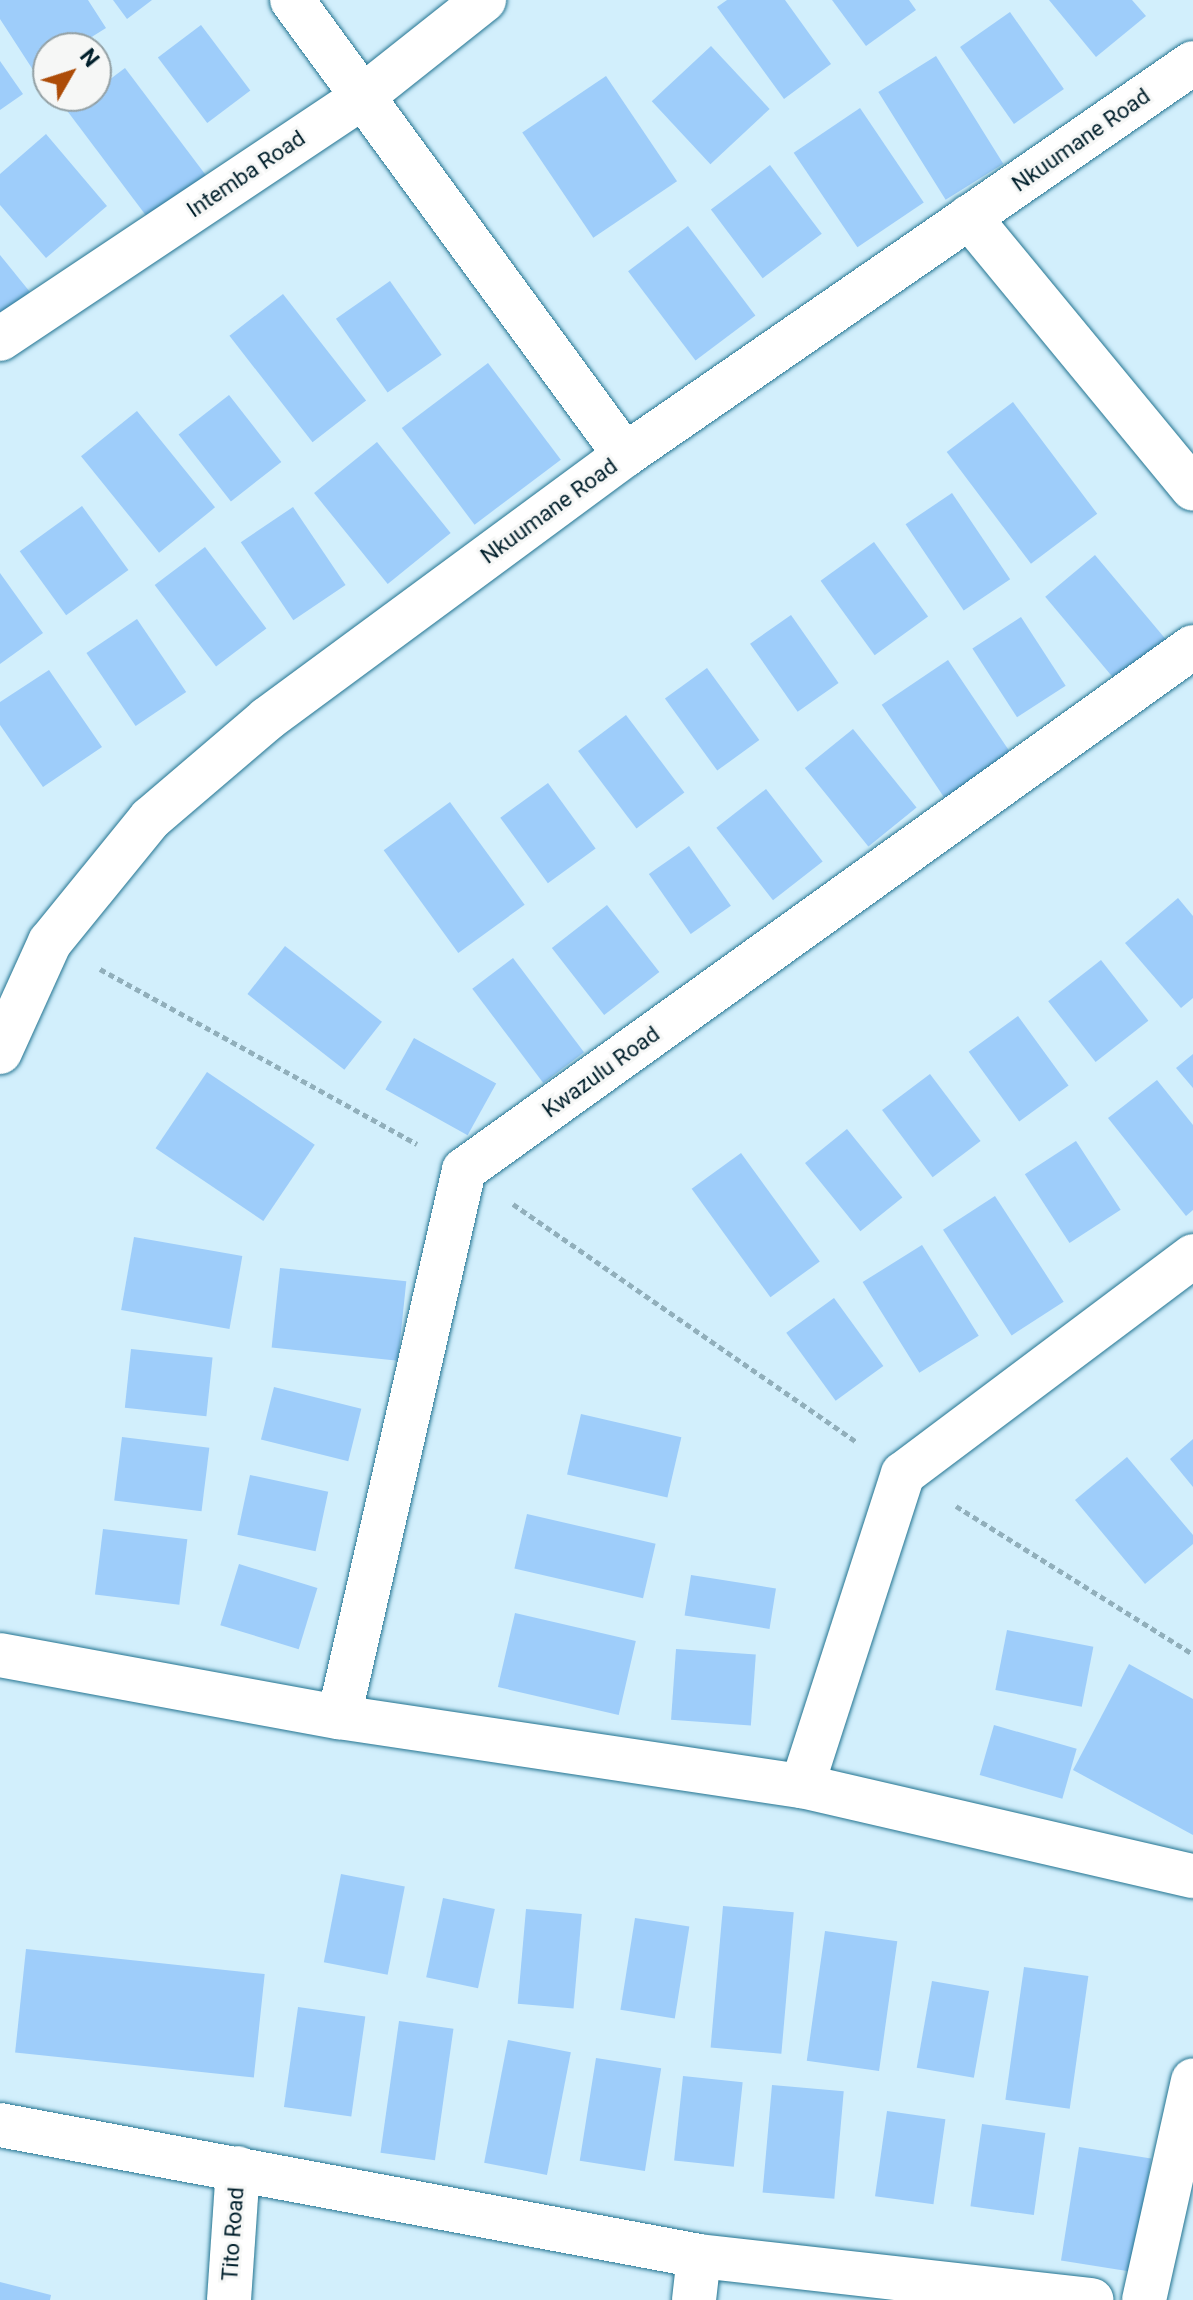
<!DOCTYPE html>
<html>
<head>
<meta charset="utf-8">
<style>
  body { margin:0 }
  #map { position:relative; width:1193px; height:2300px; overflow:hidden; background:#d2effc; font-family:Roboto,sans-serif }
  div>[style] { position:absolute }
  [style*='--x'] { left:calc(var(--x)*1px); top:calc(var(--y)*1px); width:calc(var(--w)*1px); rotate:calc(var(--a)*1deg) }
  .building>* { inset:0; background:#9ecdfa; transform-origin:0 0 }
  .path>* { height:5px; margin-top:-2.5px; transform-origin:0; background:repeating-linear-gradient(90deg,#91afbb 0 6px,transparent 0 10px) }
  .roads { filter:drop-shadow(0 0 2px #237491) drop-shadow(0 0 2px #237491) }
  .street>* { height:44px; margin:-22px; padding:0 22px; transform-origin:22px; border-radius:22px; background:#fff }
  span { translate:-50% -50%; white-space:nowrap; text-align:center; line-height:1.15; -webkit-text-stroke:6px #f6f7f6; paint-order:stroke }
  .street-label { font-size:22px; color:#001f2b }
  .north { position:absolute; left:32px; top:32px; width:80px; height:80px; box-sizing:border-box; background:#f6f7f6; border:2px solid #94a1a5; border-radius:50%; rotate:51deg; font-size:22px; font-weight:700; line-height:32px; text-align:center; color:#001f2b }
  .north::after { content:''; display:block; margin:auto; width:28px; height:36px; background:#ad4c08; clip-path:polygon(50% 0,100% 100%,50% 72%,0 100%) }
</style>
</head>
<body>
<div id="map">
  <div class="building">
    <i style="clip-path:polygon(0 0,88px 0,106px 28px,74px 48px,48px 48px,48px 65px,35px 73px,0 19px)"></i>
    <i style="clip-path:polygon(113px 0,152px 0,127px 19px)"></i>
    <i style="clip-path:polygon(727px 0,785px 0,831px 64px,784px 99px,717px 7px)"></i>
    <i style="clip-path:polygon(832px 0,909px 0,916px 10px,866px 46px)"></i>
    <i style="clip-path:polygon(1049px 0,1132px 0,1146px 16px,1096px 57px)"></i>
    <i style="left:1010px;top:12px;width:94px;height:61px;rotate:55deg"></i>
    <i style="left:201px;top:25px;width:82px;height:54px;rotate:53deg"></i>
    <i style="left:711px;top:46px;width:86px;height:81px;rotate:47deg"></i>
    <i style="left:936px;top:56px;width:127px;height:68px;rotate:58deg"></i>
    <i style="clip-path:polygon(0 61px,23px 94px,0 110px)"></i>
    <i style="left:125px;top:68px;width:146px;height:72px;rotate:53deg"></i>
    <i style="left:606px;top:76px;width:127px;height:101px;rotate:56deg"></i>
    <i style="left:860px;top:108px;width:114px;height:80px;rotate:56deg"></i>
    <i style="clip-path:polygon(46px 134px,107px 206px,46px 258px,0 205px,0 174px)"></i>
    <i style="left:770px;top:165px;width:86px;height:74px;rotate:53deg"></i>
    <i style="left:688px;top:226px;width:112px;height:75px;rotate:53deg"></i>
    <i style="clip-path:polygon(0 255px,30px 292px,0 316px)"></i>
    <i style="left:390px;top:281px;width:90px;height:66px;rotate:55deg"></i>
    <i style="left:283px;top:294px;width:135px;height:68px;rotate:52deg"></i>
    <i style="left:488px;top:363px;width:121px;height:108px;rotate:53deg"></i>
    <i style="left:229px;top:395px;width:85px;height:64px;rotate:52deg"></i>
    <i style="left:1013px;top:402px;width:140px;height:83px;rotate:53deg"></i>
    <i style="left:137px;top:411px;width:124px;height:72px;rotate:51deg"></i>
    <i style="left:377px;top:442px;width:117px;height:81px;rotate:51deg"></i>
    <i style="left:952px;top:493px;width:104px;height:56px;rotate:56deg"></i>
    <i style="left:82px;top:506px;width:79px;height:77px;rotate:54deg"></i>
    <i style="left:293px;top:507px;width:94px;height:63px;rotate:56deg"></i>
    <i style="left:874px;top:542px;width:92px;height:66px;rotate:54deg"></i>
    <i style="left:205px;top:547px;width:102px;height:63px;rotate:53deg"></i>
    <i style="left:1095px;top:555px;width:112px;height:65px;rotate:50deg"></i>
    <i style="clip-path:polygon(0 573px,43px 633px,0 664px)"></i>
    <i style="left:791px;top:615px;width:83px;height:50px;rotate:55deg"></i>
    <i style="left:1021px;top:617px;width:82px;height:58px;rotate:57deg"></i>
    <i style="left:137px;top:619px;width:88px;height:61px;rotate:56deg"></i>
    <i style="left:948px;top:660px;width:119px;height:80px;rotate:56deg"></i>
    <i style="left:707px;top:668px;width:89px;height:52px;rotate:54deg"></i>
    <i style="clip-path:polygon(49px 670px,102px 747px,43px 787px,0 725px,0 702px)"></i>
    <i style="left:626px;top:715px;width:97px;height:60px;rotate:53deg"></i>
    <i style="left:853px;top:729px;width:101px;height:62px;rotate:51deg"></i>
    <i style="left:548px;top:783px;width:81px;height:59px;rotate:54deg"></i>
    <i style="left:766px;top:789px;width:92px;height:63px;rotate:52deg"></i>
    <i style="left:450px;top:802px;width:127px;height:82px;rotate:54deg"></i>
    <i style="left:689px;top:846px;width:73px;height:49px;rotate:55deg"></i>
    <i style="clip-path:polygon(1178px 898px,1193px 916px,1193px 998px,1181px 1008px,1125px 943px)"></i>
    <i style="left:607px;top:905px;width:85px;height:70px;rotate:52deg"></i>
    <i style="left:285px;top:946px;width:123px;height:61px;rotate:38deg"></i>
    <i style="left:513px;top:958px;width:118px;height:51px;rotate:53deg"></i>
    <i style="left:1101px;top:960px;width:77px;height:67px;rotate:52deg"></i>
    <i style="left:1018px;top:1016px;width:86px;height:61px;rotate:54deg"></i>
    <i style="left:414px;top:1038px;width:94px;height:59px;rotate:29deg"></i>
    <i style="clip-path:polygon(1193px 1054px,1193px 1088px,1176px 1068px)"></i>
    <i style="left:207px;top:1072px;width:130px;height:92px;rotate:34deg"></i>
    <i style="left:930px;top:1074px;width:84px;height:60px;rotate:53deg"></i>
    <i style="clip-path:polygon(1157px 1080px,1193px 1125px,1193px 1210px,1186px 1216px,1108px 1118px)"></i>
    <i style="left:847px;top:1129px;width:88px;height:54px;rotate:51deg"></i>
    <i style="left:1076px;top:1141px;width:82px;height:61px;rotate:57deg"></i>
    <i style="left:741px;top:1153px;width:134px;height:61px;rotate:54deg"></i>
    <i style="left:995px;top:1196px;width:126px;height:62px;rotate:57deg"></i>
    <i style="left:134px;top:1237px;width:110px;height:74px;rotate:10deg"></i>
    <i style="left:922px;top:1245px;width:107px;height:70px;rotate:58deg"></i>
    <i style="left:280px;top:1268px;width:127px;height:80px;rotate:6deg"></i>
    <i style="left:834px;top:1298px;width:84px;height:59px;rotate:54deg"></i>
    <i style="left:131px;top:1349px;width:82px;height:59px;rotate:6deg"></i>
    <i style="left:274px;top:1387px;width:90px;height:54px;rotate:14deg"></i>
    <i style="left:581px;top:1414px;width:103px;height:62px;rotate:13deg"></i>
    <i style="left:122px;top:1437px;width:88px;height:64px;rotate:7deg"></i>
    <i style="clip-path:polygon(1193px 1439px,1193px 1487px,1170px 1459px)"></i>
    <i style="clip-path:polygon(1127px 1457px,1193px 1535px,1193px 1544px,1145px 1584px,1075px 1500px)"></i>
    <i style="left:250px;top:1475px;width:80px;height:61px;rotate:12deg"></i>
    <i style="left:527px;top:1514px;width:132px;height:56px;rotate:13deg"></i>
    <i style="left:103px;top:1529px;width:85px;height:66px;rotate:7deg"></i>
    <i style="left:239px;top:1564px;width:82px;height:64px;rotate:17deg"></i>
    <i style="left:691px;top:1575px;width:86px;height:41px;rotate:9deg"></i>
    <i style="left:515px;top:1613px;width:124px;height:76px;rotate:13deg"></i>
    <i style="left:1007px;top:1630px;width:88px;height:61px;rotate:11deg"></i>
    <i style="left:676px;top:1649px;width:80px;height:71px;rotate:4deg"></i>
    <i style="clip-path:polygon(1129px 1664px,1193px 1699px,1193px 1835px,1073px 1770px)"></i>
    <i style="left:994px;top:1725px;width:86px;height:52px;rotate:16deg"></i>
    <i style="left:341px;top:1874px;width:65px;height:90px;rotate:11deg"></i>
    <i style="left:443px;top:1898px;width:53px;height:81px;rotate:12deg"></i>
    <i style="left:723px;top:1906px;width:71px;height:142px;rotate:5deg"></i>
    <i style="left:526px;top:1909px;width:56px;height:95px;rotate:5deg"></i>
    <i style="left:635px;top:1918px;width:55px;height:93px;rotate:9deg"></i>
    <i style="left:825px;top:1931px;width:73px;height:131px;rotate:8deg"></i>
    <i style="left:26px;top:1949px;width:240px;height:104px;rotate:6deg"></i>
    <i style="left:1024px;top:1967px;width:65px;height:134px;rotate:8deg"></i>
    <i style="left:932px;top:1981px;width:58px;height:88px;rotate:10deg"></i>
    <i style="left:298px;top:2007px;width:68px;height:101px;rotate:8deg"></i>
    <i style="left:399px;top:2021px;width:55px;height:133px;rotate:8deg"></i>
    <i style="left:508px;top:2040px;width:64px;height:125px;rotate:11deg"></i>
    <i style="left:596px;top:2058px;width:66px;height:104px;rotate:9deg"></i>
    <i style="left:683px;top:2076px;width:60px;height:85px;rotate:6deg"></i>
    <i style="left:772px;top:2085px;width:72px;height:108px;rotate:5deg"></i>
    <i style="left:887px;top:2111px;width:59px;height:86px;rotate:8deg"></i>
    <i style="left:982px;top:2124px;width:64px;height:83px;rotate:8deg"></i>
    <i style="left:1079px;top:2147px;width:73px;height:115px;rotate:9deg"></i>
    <i style="clip-path:polygon(0 2282px,51px 2295px,50px 2300px,0 2300px)"></i>
  </div>
  <div class="path">
    <i style="--x:100;--y:969;--w:362;--a:28.9"></i>
    <i style="--x:513;--y:1204;--w:418;--a:34.7"></i>
    <i style="--x:956;--y:1506;--w:279;--a:32"></i>
  </div>
  <div class="roads">
    <div class="street">
      <i style="--x:292;--y:0;--w:564;--a:53.8"></i>
      <i style="--x:969;--y:217;--w:352;--a:50.5"></i>
      <i style="--x:0;--y:339;--w:430;--a:-33.7"></i>
      <i style="--x:358;--y:100;--w:161;--a:-38.4"></i>
      <i style="--x:0;--y:1052;--w:121;--a:-65.6"></i>
      <i style="--x:50;--y:942;--w:159;--a:-50.9"></i>
      <i style="--x:150;--y:819;--w:154;--a:-40.5"></i>
      <i style="--x:267;--y:719;--w:445;--a:-36.4"></i>
      <i style="--x:625;--y:455;--w:690;--a:-34.61"></i>
      <i style="--x:0;--y:1655;--w:345;--a:10.4"></i>
      <i style="--x:339;--y:1717;--w:468;--a:8.5"></i>
      <i style="--x:802;--y:1786;--w:401;--a:13"></i>
      <i style="--x:339;--y:1717;--w:561;--a:-77.13"></i>
      <i style="--x:464;--y:1170;--w:897;--a:-35.66"></i>
      <i style="--x:802;--y:1786;--w:328;--a:-72.1"></i>
      <i style="--x:903;--y:1474;--w:363;--a:-36.9"></i>
      <i style="--x:0;--y:2125;--w:711;--a:10.61"></i>
      <i style="--x:699;--y:2256;--w:395;--a:6.4"></i>
      <i style="--x:229;--y:2300;--w:132;--a:-86.1"></i>
      <i style="--x:694;--y:2300;--w:44;--a:-83.5"></i>
      <i style="--x:1144;--y:2300;--w:225;--a:-77.4"></i>
    </div>
  </div>
  <div class="street-label">
    <span style="left:1081px;top:140px;rotate:-35deg">Nkuumane Road</span>
    <span style="left:246px;top:174px;rotate:-34deg">Intemba Road</span>
    <span style="left:549px;top:511px;rotate:-36deg">Nkuumane Road</span>
    <span style="left:601px;top:1072px;rotate:-36deg">Kwazulu Road</span>
    <span style="left:233px;top:2234px;rotate:-86deg">Tito Road</span>
  </div>
  <div class="north">N</div>
</div>
</body>
</html>
